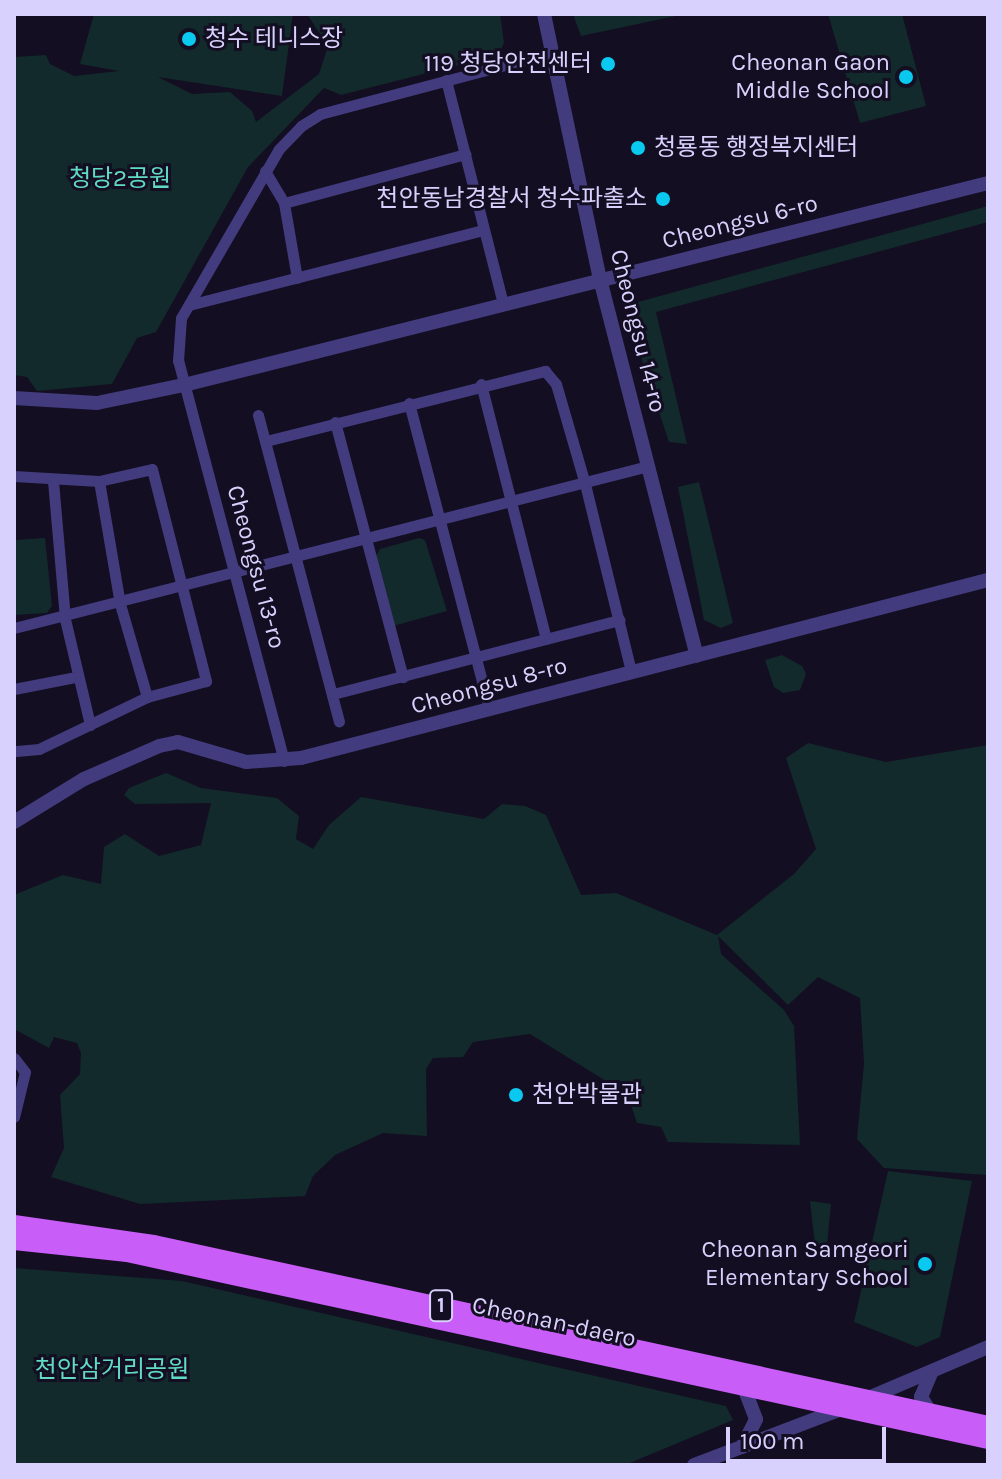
<!DOCTYPE html>
<html>
<head>
<meta charset="utf-8">
<style>
  body { margin:0 }
  #map { position:relative; width:1002px; height:1479px; overflow:hidden; background:#130e21; font-family:Karla,"Noto Sans KR",sans-serif }
  div>[style] { position:absolute }
  [style*='--x'] { left:calc(var(--x)*1px); top:calc(var(--y)*1px); width:calc(var(--w)*1px); rotate:calc(var(--a)*1deg) }
  .green>* { inset:0; background:#122a2b }
  .minor>* { height:11px; margin:-5.5px; padding:0 5.5px; transform-origin:5.5px; border-radius:5.5px; background:#423b7e }
  .tertiary>* { height:14px; margin:-7px; padding:0 7px; transform-origin:7px; border-radius:7px; background:#423b7e }
  .primary>* { height:18px; margin:-9px; padding:0 9px; transform-origin:9px; border-radius:9px; background:#c85df8 }
  .dots>* { width:22px; height:22px; translate:-50% -50%; box-sizing:border-box; border:4px solid #130e21; border-radius:50% }
  span { translate:-50% -50%; white-space:nowrap; text-align:center; line-height:1.15; -webkit-text-stroke:6px #130e21; paint-order:stroke }
  .shield-label span { padding:2px 6px; background:#130e21; border:2px solid; border-radius:6px; -webkit-text-stroke-width:0 }
  .shield-label { font-size:22px; color:#d9d1fd; font-weight:700 }
  .poi-label { font-size:24px; color:#d9d1fd }
  .left { translate:0 -50%; text-align:left }
  .right { translate:-100% -50%; text-align:right }
  .park-label { font-size:24px; color:#60dac4 }
  .street-label { font-size:24px; color:#d9d1fd }
  .frame { position:absolute; inset:0; border:16px solid #d9d1fd; pointer-events:none }
  .scale { position:absolute; left:726px; top:1427px; width:160px; height:36px; box-sizing:border-box; border:4px solid #d9d1fd; border-top:0; padding-left:10px; font-size:24px; line-height:28px; white-space:nowrap; color:#d9d1fd; -webkit-text-stroke:6px #130e21; paint-order:stroke }
</style>
</head>
<body>
<div id="map">
  <div class="green">
    <i style="clip-path:polygon(94px 14px,293px 14px,282px 96px,158px 77px,192px 94px,230px 92px,252px 111px,256px 122px,319px 74px,328px 46px,307px 14px,500px 14px,504px 43px,498px 55px,341px 95px,324px 88px,248px 167px,156px 332px,137px 338px,112px 384px,37px 391px,27px 377px,14px 375px,14px 57px,46px 55px,50px 64px,74px 76px,119px 71px,80px 64px)"></i>
    <i style="clip-path:polygon(573px 14px,685px 14px,581px 36px)"></i>
    <i style="clip-path:polygon(828px 14px,902px 14px,926px 106px,860px 123px)"></i>
    <i style="clip-path:polygon(988px 206px,988px 222px,656px 312px,687px 444px,669px 442px,631px 327px,638px 302px)"></i>
    <i style="clip-path:polygon(699px 482px,733px 623px,721px 628px,704px 620px,678px 487px)"></i>
    <i style="clip-path:polygon(45px 538px,52px 606px,47px 613px,14px 615px,14px 540px)"></i>
    <i style="clip-path:polygon(419px 538px,425px 540px,447px 611px,393px 626px,376px 556px,380px 549px)"></i>
    <i style="clip-path:polygon(782px 655px,802px 666px,806px 674px,800px 690px,783px 693px,774px 687px,765px 660px)"></i>
    <i style="clip-path:polygon(808px 743px,886px 762px,988px 745px,988px 1175px,884px 1168px,857px 1139px,864px 1063px,860px 998px,818px 977px,788px 1005px,718px 936px,721px 954px,784px 1010px,794px 1026px,800px 1145px,668px 1142px,661px 1127px,637px 1123px,627px 1094px,530px 1034px,473px 1042px,463px 1057px,433px 1058px,426px 1069px,427px 1136px,383px 1133px,335px 1155px,313px 1176px,305px 1196px,140px 1204px,51px 1177px,64px 1148px,60px 1095px,80px 1074px,81px 1053px,77px 1043px,54px 1037px,49px 1048px,14px 1029px,14px 895px,63px 875px,101px 884px,104px 847px,125px 834px,159px 856px,201px 845px,211px 803px,135px 804px,124px 795px,129px 788px,166px 773px,201px 788px,277px 798px,299px 816px,296px 839px,313px 849px,329px 825px,361px 797px,484px 819px,502px 804px,525px 806px,546px 815px,581px 895px,616px 893px,717px 935px,794px 874px,816px 849px,786px 758px)"></i>
    <i style="clip-path:polygon(888px 1171px,972px 1181px,940px 1337px,917px 1347px,854px 1322px)"></i>
    <i style="clip-path:polygon(810px 1201px,831px 1204px,826px 1255px,816px 1253px)"></i>
    <i style="clip-path:polygon(14px 1268px,182px 1281px,726px 1406px,733px 1420px,625px 1465px,14px 1465px)"></i>
  </div>
  <div class="minor">
    <i style="--x:446;--y:80;--w:231;--a:75.7"></i>
    <i style="--x:265;--y:171;--w:37;--a:59"></i>
    <i style="--x:284;--y:203;--w:76;--a:80.2"></i>
    <i style="--x:284;--y:203;--w:188;--a:-15.1"></i>
    <i style="--x:189;--y:305;--w:304;--a:-14.3"></i>
    <i style="--x:481;--y:384;--w:263;--a:75.7"></i>
    <i style="--x:409;--y:403;--w:315;--a:75.3"></i>
    <i style="--x:258;--y:415;--w:317;--a:75.2"></i>
    <i style="--x:335;--y:422;--w:264;--a:75.1"></i>
    <i style="--x:266;--y:441;--w:288;--a:-14.1"></i>
    <i style="--x:545;--y:371;--w:17;--a:50"></i>
    <i style="--x:556;--y:384;--w:104;--a:73.8"></i>
    <i style="--x:585;--y:484;--w:193;--a:76.2"></i>
    <i style="--x:14;--y:476;--w:85;--a:3.4"></i>
    <i style="--x:99;--y:481;--w:54;--a:-12.8"></i>
    <i style="--x:152;--y:469;--w:219;--a:75.7"></i>
    <i style="--x:206;--y:681;--w:61;--a:164.8"></i>
    <i style="--x:147;--y:697;--w:120;--a:154.3"></i>
    <i style="--x:39;--y:749;--w:25;--a:175"></i>
    <i style="--x:53;--y:481;--w:139;--a:85"></i>
    <i style="--x:65;--y:619;--w:109;--a:76.7"></i>
    <i style="--x:99;--y:481;--w:125;--a:80.3"></i>
    <i style="--x:120;--y:604;--w:97;--a:73.8"></i>
    <i style="--x:14;--y:628;--w:654;--a:-14.33"></i>
    <i style="--x:14;--y:689;--w:62;--a:-11.1"></i>
    <i style="--x:333;--y:694;--w:296;--a:-14.5"></i>
    <i style="--x:284;--y:761;--w:414;--a:-104.8"></i>
    <i style="--x:178;--y:361;--w:43;--a:-86"></i>
    <i style="--x:181;--y:318;--w:195;--a:-59.9"></i>
    <i style="--x:279;--y:149;--w:32;--a:-46"></i>
    <i style="--x:301;--y:126;--w:22;--a:-32"></i>
    <i style="--x:320;--y:114;--w:239;--a:-14.8"></i>
    <i style="--x:14;--y:1058;--w:18;--a:52"></i>
    <i style="--x:25;--y:1072;--w:46;--a:103.7"></i>
  </div>
  <div class="tertiary">
    <i style="--x:544;--y:14;--w:271;--a:78.1"></i>
    <i style="--x:600;--y:279;--w:389;--a:75.6"></i>
    <i style="--x:14;--y:398;--w:83;--a:3.4"></i>
    <i style="--x:97;--y:403;--w:89;--a:-11.7"></i>
    <i style="--x:184;--y:385;--w:829;--a:-14.1"></i>
    <i style="--x:14;--y:822;--w:82;--a:-31.6"></i>
    <i style="--x:84;--y:779;--w:82;--a:-23.7"></i>
    <i style="--x:159;--y:746;--w:19;--a:-12"></i>
    <i style="--x:178;--y:742;--w:71;--a:16.4"></i>
    <i style="--x:246;--y:762;--w:55;--a:-4.2"></i>
    <i style="--x:301;--y:758;--w:710;--a:-14.53"></i>
    <i style="--x:866;--y:1399;--w:133;--a:-23.1"></i>
    <i style="--x:931;--y:1413;--w:19;--a:-122"></i>
    <i style="--x:921;--y:1397;--w:28;--a:-67"></i>
    <i style="--x:742;--y:1447;--w:31;--a:-63"></i>
    <i style="--x:756;--y:1419;--w:33;--a:-111"></i>
    <i style="--x:694;--y:1465;--w:164;--a:-20.8"></i>
  </div>
  <div class="primary">
    <i style="--x:14;--y:1224;--w:141;--a:8.1"></i>
    <i style="--x:154;--y:1244;--w:853;--a:12.24"></i>
    <i style="--x:14;--y:1241;--w:114;--a:6.1"></i>
    <i style="--x:127;--y:1253;--w:881;--a:12.25"></i>
  </div>
  <div class="dots">
    <i style="left:189px;top:39px;background:#0ac9f0"></i>
    <i style="left:608px;top:64px;background:#0ac9f0"></i>
    <i style="left:906px;top:77px;background:#0ac9f0"></i>
    <i style="left:638px;top:148px;background:#0ac9f0"></i>
    <i style="left:663px;top:199px;background:#0ac9f0"></i>
    <i style="left:516px;top:1095px;background:#0ac9f0"></i>
    <i style="left:925px;top:1264px;background:#0ac9f0"></i>
  </div>
  <div class="shield-label">
    <span style="left:441px;top:1306px">1</span>
  </div>
  <div class="poi-label">
    <span class="left" style="left:205px;top:39px">청수 테니스장</span>
    <span class="right" style="left:890px;top:77px">Cheonan Gaon<br>Middle School</span>
    <span class="right" style="left:592px;top:64px">119 청당안전센터</span>
    <span class="left" style="left:654px;top:148px">청룡동 행정복지센터</span>
    <span class="right" style="left:647px;top:199px">천안동남경찰서 청수파출소</span>
    <span class="left" style="left:532px;top:1095px">천안박물관</span>
    <span class="right" style="left:909px;top:1264px">Cheonan Samgeori<br>Elementary School</span>
  </div>
  <div class="park-label">
    <span style="left:120px;top:179px">청당2공원</span>
    <span style="left:112px;top:1370px">천안삼거리공원</span>
  </div>
  <div class="street-label">
    <span style="left:740px;top:222px;rotate:-14deg">Cheongsu 6-ro</span>
    <span style="left:638px;top:331px;rotate:76deg">Cheongsu 14-ro</span>
    <span style="left:256px;top:567px;rotate:75deg">Cheongsu 13-ro</span>
    <span style="left:489px;top:686px;rotate:-15deg">Cheongsu 8-ro</span>
    <span style="left:554px;top:1322px;rotate:12deg">Cheonan-daero</span>
  </div>
  <div class="frame"></div>
  <div class="scale">100 m</div>
</div>
</body>
</html>
